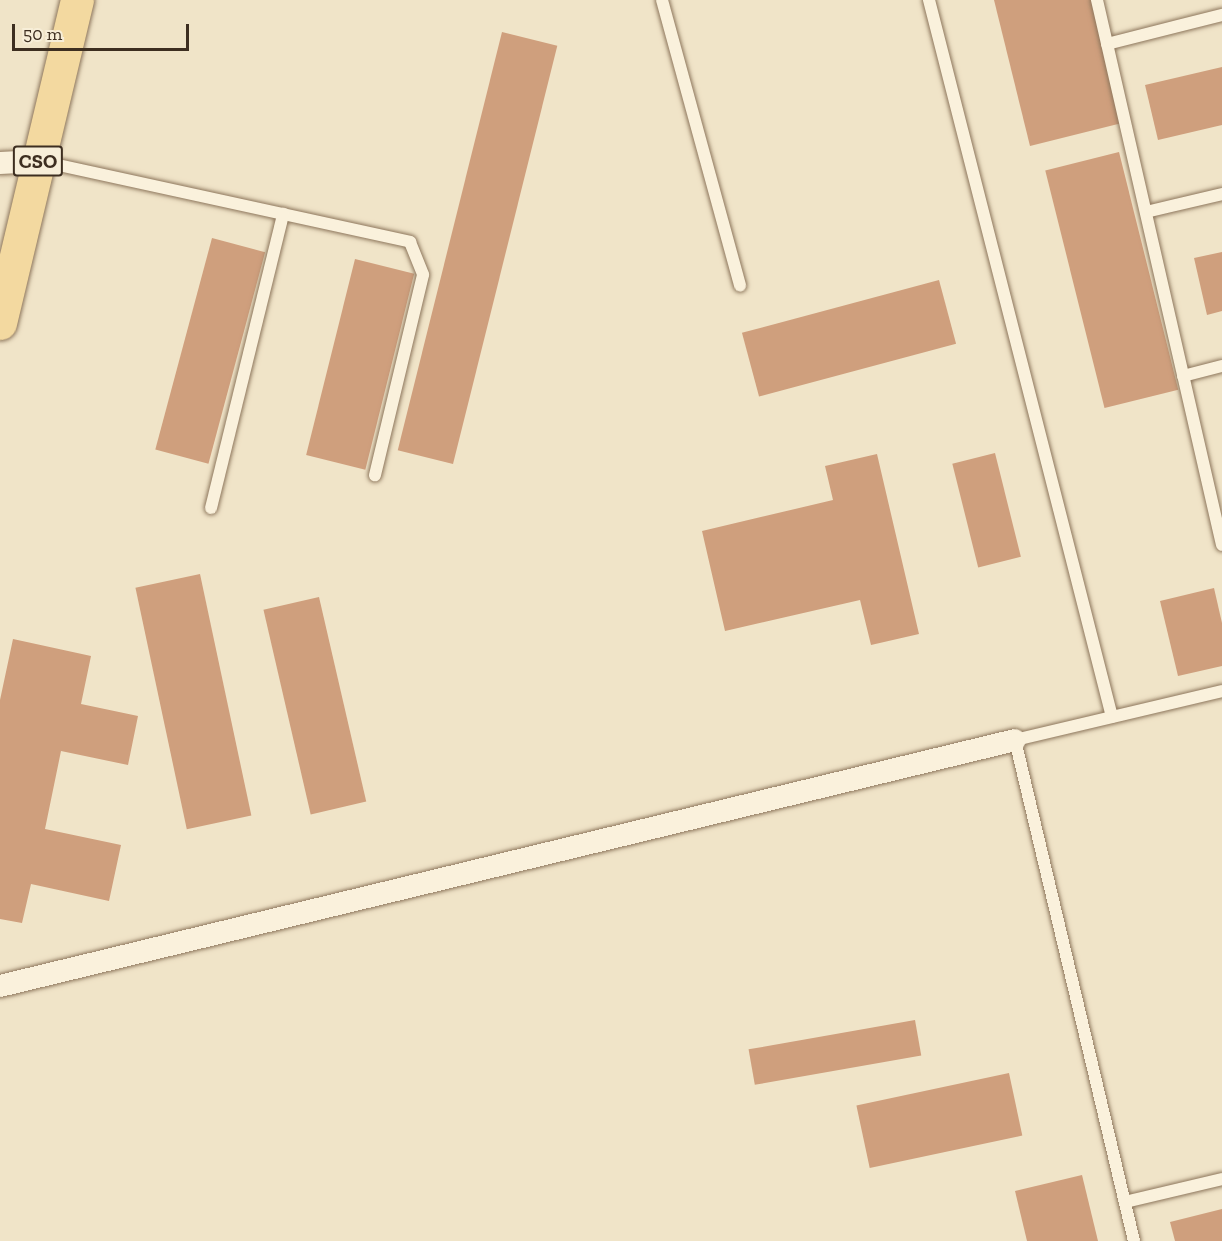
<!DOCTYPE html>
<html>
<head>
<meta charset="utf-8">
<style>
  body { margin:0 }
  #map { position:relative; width:1222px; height:1241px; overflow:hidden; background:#f0e4c8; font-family:"Zilla Slab",serif }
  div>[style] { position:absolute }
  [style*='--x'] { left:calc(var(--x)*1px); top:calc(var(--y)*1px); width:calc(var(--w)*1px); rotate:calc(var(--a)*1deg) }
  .building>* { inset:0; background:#cf9f7d; transform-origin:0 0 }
  .roads { filter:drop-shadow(0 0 2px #8d765c) drop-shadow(0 0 2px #8d765c) }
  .lane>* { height:12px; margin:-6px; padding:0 6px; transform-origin:6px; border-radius:6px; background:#faf1dc }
  .street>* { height:22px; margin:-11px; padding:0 11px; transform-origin:11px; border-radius:11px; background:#faf1dc }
  .primary>* { height:33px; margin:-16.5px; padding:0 16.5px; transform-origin:16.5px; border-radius:16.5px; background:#f3d9a0 }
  span { translate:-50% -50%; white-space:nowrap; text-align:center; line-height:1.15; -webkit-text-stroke:4.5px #f7eed8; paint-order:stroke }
  .shield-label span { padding:2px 4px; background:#f7eed8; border:2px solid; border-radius:4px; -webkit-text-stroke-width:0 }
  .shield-label { font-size:20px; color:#3d2e20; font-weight:700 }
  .scale { position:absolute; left:12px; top:24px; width:177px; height:27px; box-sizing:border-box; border:3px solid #3d2e20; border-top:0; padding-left:8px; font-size:18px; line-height:21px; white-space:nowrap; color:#3d2e20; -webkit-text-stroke:4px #f7eed8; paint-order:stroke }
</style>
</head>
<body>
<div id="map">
  <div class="building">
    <i style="clip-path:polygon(994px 0,1092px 0,1122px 123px,1030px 146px)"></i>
    <i style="left:502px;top:32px;width:57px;height:431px;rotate:14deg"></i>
    <i style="clip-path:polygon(1222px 67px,1222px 125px,1158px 140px,1145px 85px)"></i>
    <i style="left:1119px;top:152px;width:245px;height:76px;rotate:76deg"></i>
    <i style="left:212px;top:238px;width:55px;height:219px;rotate:15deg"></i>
    <i style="clip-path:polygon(1222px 252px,1222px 311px,1207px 315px,1194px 258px)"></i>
    <i style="left:355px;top:259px;width:61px;height:202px;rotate:14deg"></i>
    <i style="left:939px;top:280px;width:66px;height:204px;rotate:75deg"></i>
    <i style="left:995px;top:453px;width:107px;height:44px;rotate:76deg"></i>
    <i style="clip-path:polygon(877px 454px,919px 634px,871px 645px,860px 600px,725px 631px,702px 531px,833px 500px,825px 466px)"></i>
    <i style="left:200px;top:574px;width:247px;height:66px;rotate:78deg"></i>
    <i style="clip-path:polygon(1214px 588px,1222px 623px,1222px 666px,1178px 676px,1160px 601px)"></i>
    <i style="left:319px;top:597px;width:210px;height:57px;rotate:77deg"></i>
    <i style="clip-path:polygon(13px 639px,91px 656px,81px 704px,138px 716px,128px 765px,61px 751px,45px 829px,121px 845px,109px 901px,31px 884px,22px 923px,0 919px,0 700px)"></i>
    <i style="left:915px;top:1020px;width:36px;height:169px;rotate:80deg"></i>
    <i style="left:1009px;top:1073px;width:64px;height:156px;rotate:78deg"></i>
    <i style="clip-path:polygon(1082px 1175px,1098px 1241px,1027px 1241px,1015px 1191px)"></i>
    <i style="clip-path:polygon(1222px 1209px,1222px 1241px,1175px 1241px,1170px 1222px)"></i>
  </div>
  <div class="roads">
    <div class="lane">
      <i style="--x:662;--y:0;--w:296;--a:74.7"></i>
      <i style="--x:929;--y:0;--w:740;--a:75.68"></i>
      <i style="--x:1097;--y:0;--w:559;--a:77.08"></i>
      <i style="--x:1107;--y:44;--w:119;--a:-14.2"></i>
      <i style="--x:40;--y:161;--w:379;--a:12.3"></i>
      <i style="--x:410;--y:242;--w:35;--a:68"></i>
      <i style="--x:423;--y:275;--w:206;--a:103.5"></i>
      <i style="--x:1146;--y:212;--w:78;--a:-13.3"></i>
      <i style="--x:1183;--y:376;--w:40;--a:-14.4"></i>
      <i style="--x:211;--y:508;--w:303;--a:-76.2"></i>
      <i style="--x:1125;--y:1202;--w:100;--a:-13.3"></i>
      <i style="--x:1134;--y:1241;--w:515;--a:-103.36"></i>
      <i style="--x:1015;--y:740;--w:213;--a:-13.3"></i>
    </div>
    <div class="street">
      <i style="--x:0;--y:163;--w:38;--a:-3"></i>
      <i style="--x:0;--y:986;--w:1044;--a:-13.62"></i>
    </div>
    <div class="primary">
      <i style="--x:0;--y:323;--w:332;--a:-76.6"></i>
    </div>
  </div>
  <div class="shield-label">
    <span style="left:38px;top:161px">CSO</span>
  </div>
  <div class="scale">50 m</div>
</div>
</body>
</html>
